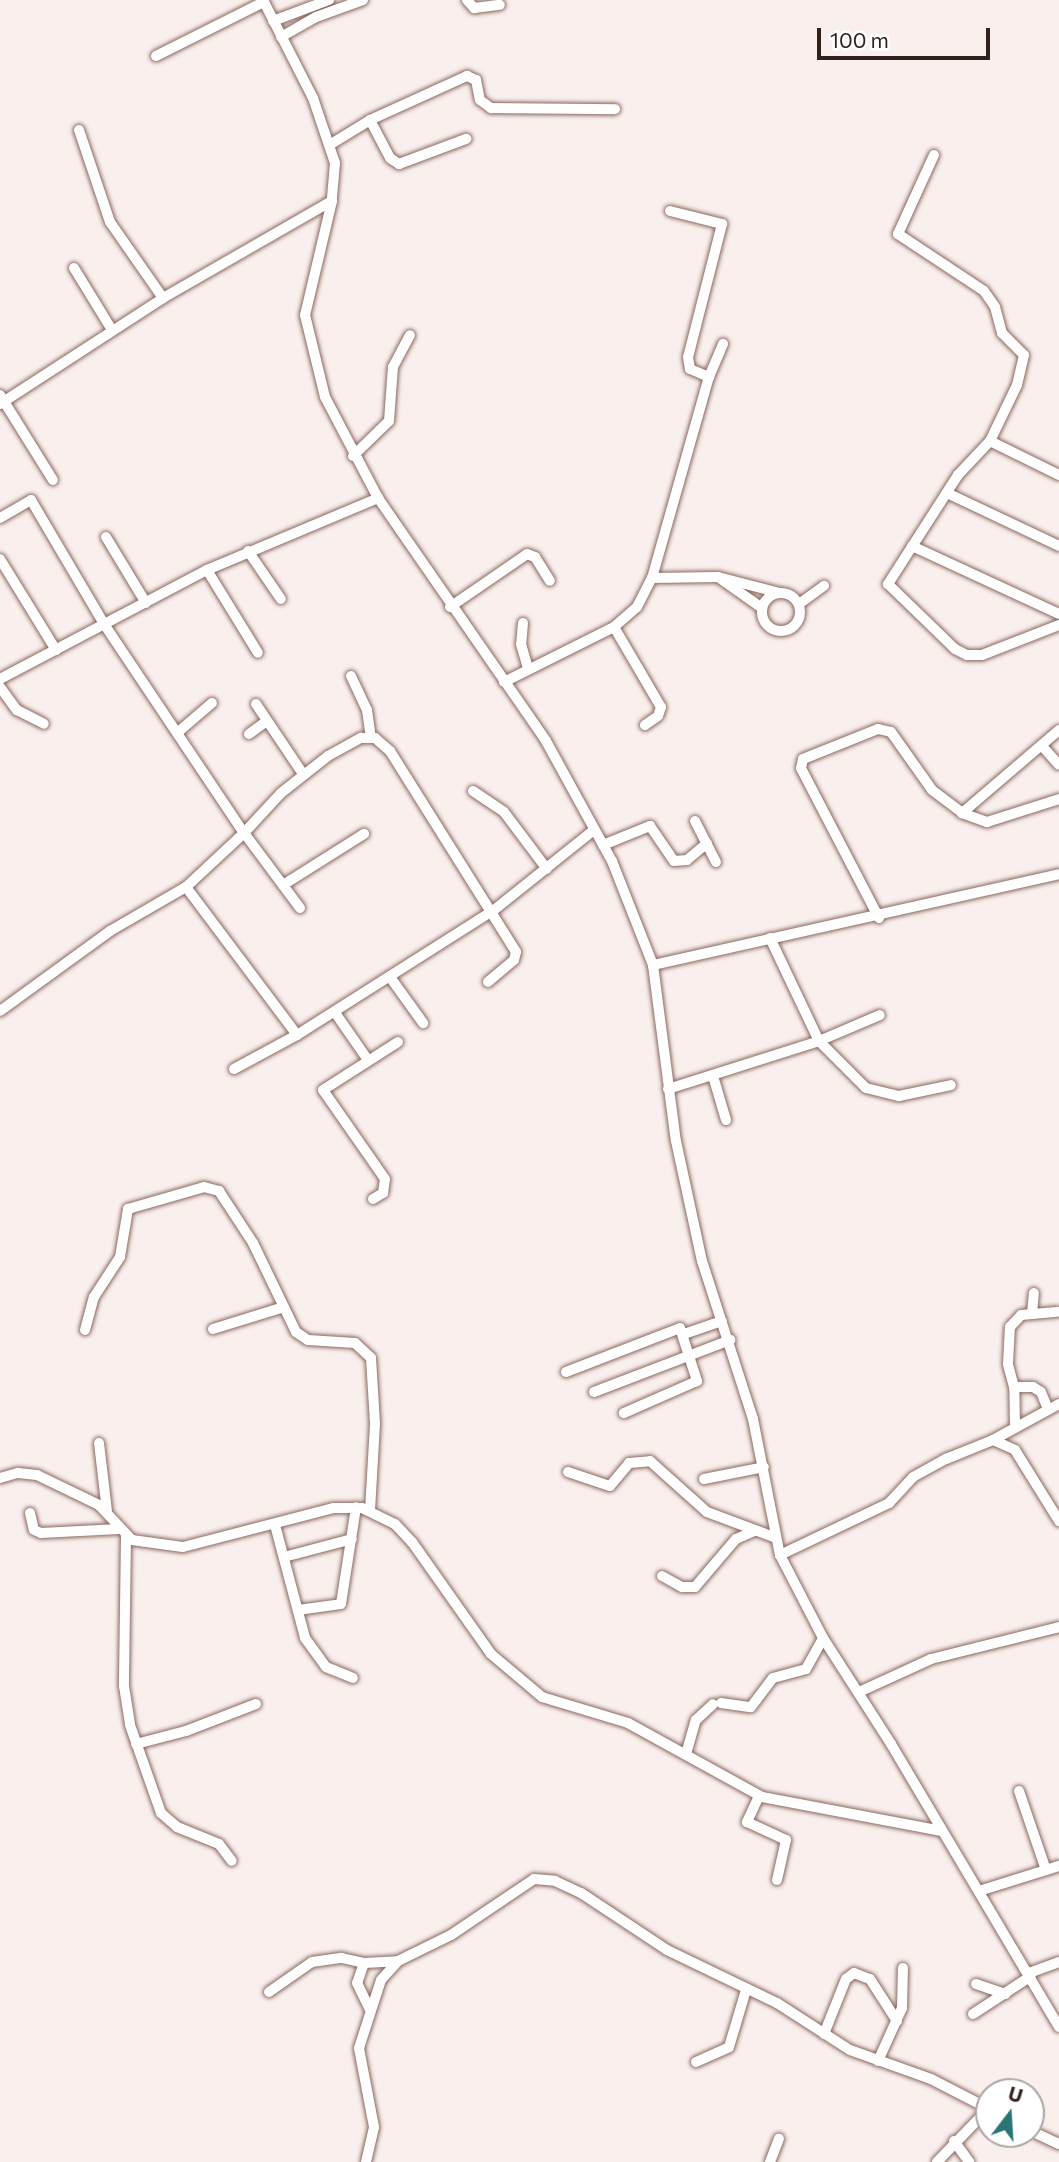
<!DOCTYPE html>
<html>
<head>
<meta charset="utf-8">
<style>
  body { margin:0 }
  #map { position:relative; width:1059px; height:2162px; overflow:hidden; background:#f9f0ee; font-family:Commissioner,sans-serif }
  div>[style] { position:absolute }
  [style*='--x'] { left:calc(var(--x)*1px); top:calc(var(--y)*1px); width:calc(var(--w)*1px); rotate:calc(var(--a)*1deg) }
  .roads { filter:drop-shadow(0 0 2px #8b675d) drop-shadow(0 0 2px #8b675d) }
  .minor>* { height:10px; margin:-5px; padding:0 5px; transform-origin:5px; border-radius:5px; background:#fff }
  .minor>.ring { margin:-5px; padding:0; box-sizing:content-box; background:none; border:10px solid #fff; border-radius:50% }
  span { translate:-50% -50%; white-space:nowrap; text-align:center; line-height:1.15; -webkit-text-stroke:7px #fff; paint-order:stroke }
  .north { position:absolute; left:975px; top:2078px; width:70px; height:70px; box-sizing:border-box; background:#fff; border:2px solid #aca6a5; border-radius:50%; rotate:17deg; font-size:19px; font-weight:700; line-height:28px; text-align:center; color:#30211d }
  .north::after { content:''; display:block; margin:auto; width:24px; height:32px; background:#2b7577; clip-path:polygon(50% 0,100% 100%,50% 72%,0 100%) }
  .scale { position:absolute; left:817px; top:28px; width:173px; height:32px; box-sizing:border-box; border:4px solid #30211d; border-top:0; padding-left:9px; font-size:21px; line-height:24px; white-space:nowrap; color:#30211d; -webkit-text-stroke:5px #fff; paint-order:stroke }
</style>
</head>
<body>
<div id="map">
  <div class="roads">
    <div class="minor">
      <i style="--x:263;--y:0;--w:110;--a:63"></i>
      <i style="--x:313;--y:98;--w:69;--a:71.3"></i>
      <i style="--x:335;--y:163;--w:38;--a:95"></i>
      <i style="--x:332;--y:201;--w:117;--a:103.3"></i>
      <i style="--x:305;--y:315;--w:84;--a:76.3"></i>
      <i style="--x:325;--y:397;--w:114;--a:62.3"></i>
      <i style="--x:378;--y:498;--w:295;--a:55.3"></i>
      <i style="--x:546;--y:741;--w:137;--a:61.2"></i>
      <i style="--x:612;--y:861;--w:112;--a:68.5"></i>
      <i style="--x:653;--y:965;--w:177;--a:82.6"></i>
      <i style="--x:676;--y:1141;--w:123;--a:77.8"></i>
      <i style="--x:702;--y:1261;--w:166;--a:72.1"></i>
      <i style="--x:753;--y:1419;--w:139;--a:78.8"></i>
      <i style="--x:780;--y:1555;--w:93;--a:62.6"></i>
      <i style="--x:823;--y:1638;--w:126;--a:57.3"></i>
      <i style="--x:891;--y:1744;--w:329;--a:59.3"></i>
      <i style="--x:467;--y:0;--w:11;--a:49"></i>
      <i style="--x:474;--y:8;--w:26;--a:-7"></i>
      <i style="--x:273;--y:21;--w:60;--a:-20.6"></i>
      <i style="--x:281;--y:37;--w:40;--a:-29.7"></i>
      <i style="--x:316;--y:17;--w:50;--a:-19.9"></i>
      <i style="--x:156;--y:56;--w:121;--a:-26.6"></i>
      <i style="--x:370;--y:120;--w:43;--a:62.2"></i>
      <i style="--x:390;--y:158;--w:11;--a:34"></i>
      <i style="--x:399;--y:164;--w:72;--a:-20.5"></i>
      <i style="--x:79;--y:130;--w:97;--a:71.4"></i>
      <i style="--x:110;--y:222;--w:93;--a:55.1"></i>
      <i style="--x:331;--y:144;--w:46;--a:-31.6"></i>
      <i style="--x:370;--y:120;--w:107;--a:-24.4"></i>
      <i style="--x:467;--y:76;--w:10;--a:24"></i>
      <i style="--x:476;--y:80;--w:20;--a:79"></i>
      <i style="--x:480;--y:100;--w:14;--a:36"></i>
      <i style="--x:491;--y:108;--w:124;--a:0.5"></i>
      <i style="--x:934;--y:155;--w:87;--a:114.5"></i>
      <i style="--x:898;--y:234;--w:103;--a:33.5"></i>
      <i style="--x:984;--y:291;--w:19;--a:55"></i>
      <i style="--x:995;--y:307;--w:27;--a:75"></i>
      <i style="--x:1002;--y:333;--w:31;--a:45"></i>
      <i style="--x:1024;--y:355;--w:31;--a:103"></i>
      <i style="--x:1017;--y:385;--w:62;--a:115.7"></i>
      <i style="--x:670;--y:211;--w:54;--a:14"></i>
      <i style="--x:722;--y:224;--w:137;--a:104.3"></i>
      <i style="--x:688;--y:357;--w:12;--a:81"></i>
      <i style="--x:690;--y:369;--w:21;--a:23"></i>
      <i style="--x:74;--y:268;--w:73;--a:58.5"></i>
      <i style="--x:0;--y:395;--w:100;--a:58.1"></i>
      <i style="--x:0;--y:404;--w:194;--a:-33"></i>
      <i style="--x:163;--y:298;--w:195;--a:-29.9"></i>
      <i style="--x:353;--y:456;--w:50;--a:-44.2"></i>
      <i style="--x:389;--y:421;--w:54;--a:-85.8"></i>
      <i style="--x:393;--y:367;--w:36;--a:-62"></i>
      <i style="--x:1059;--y:475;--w:77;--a:-153.8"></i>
      <i style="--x:990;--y:441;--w:47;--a:133.3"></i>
      <i style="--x:958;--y:475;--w:130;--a:122.7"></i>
      <i style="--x:888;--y:584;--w:93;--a:44.1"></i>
      <i style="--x:955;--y:649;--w:13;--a:27"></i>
      <i style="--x:967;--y:655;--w:15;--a:0"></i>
      <i style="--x:982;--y:655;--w:83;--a:-21.3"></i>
      <i style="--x:947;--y:493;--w:124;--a:25.3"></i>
      <i style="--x:0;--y:518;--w:36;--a:-30"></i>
      <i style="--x:31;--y:500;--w:144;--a:59.5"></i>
      <i style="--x:104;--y:624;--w:252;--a:56.2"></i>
      <i style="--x:244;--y:833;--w:79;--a:137"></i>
      <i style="--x:106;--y:537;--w:77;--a:58.8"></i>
      <i style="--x:912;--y:546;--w:162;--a:24.8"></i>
      <i style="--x:248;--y:551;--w:58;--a:55.5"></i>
      <i style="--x:0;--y:559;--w:107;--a:58.4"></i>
      <i style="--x:207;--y:570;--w:97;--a:58.4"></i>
      <i style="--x:718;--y:577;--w:64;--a:14.5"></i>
      <i style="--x:652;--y:578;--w:66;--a:-0.9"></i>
      <i style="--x:718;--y:577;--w:54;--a:35.2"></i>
      <i class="ring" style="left:762px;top:593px;width:28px;height:28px"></i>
      <i style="--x:799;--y:604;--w:31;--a:-36"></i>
      <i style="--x:450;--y:607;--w:93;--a:-34.5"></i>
      <i style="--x:527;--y:554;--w:9;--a:21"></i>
      <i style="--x:535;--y:557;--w:28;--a:58"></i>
      <i style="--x:523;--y:623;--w:21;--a:95"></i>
      <i style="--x:521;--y:644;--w:25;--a:74"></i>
      <i style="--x:614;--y:627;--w:93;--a:59.6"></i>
      <i style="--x:661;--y:707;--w:9;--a:108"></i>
      <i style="--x:658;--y:716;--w:16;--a:145"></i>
      <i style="--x:351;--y:676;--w:38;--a:65"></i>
      <i style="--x:367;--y:710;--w:27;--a:82"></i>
      <i style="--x:0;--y:679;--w:234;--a:-27.8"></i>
      <i style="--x:207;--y:570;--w:186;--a:-22.8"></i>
      <i style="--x:504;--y:682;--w:123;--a:-26.6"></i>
      <i style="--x:614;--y:627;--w:30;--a:-41"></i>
      <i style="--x:637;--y:607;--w:33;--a:-63"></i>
      <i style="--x:652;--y:578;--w:209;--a:-74.2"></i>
      <i style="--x:709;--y:377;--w:36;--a:-67"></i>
      <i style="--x:0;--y:687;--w:29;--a:54"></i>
      <i style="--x:17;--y:710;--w:30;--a:27"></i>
      <i style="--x:256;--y:704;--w:84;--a:56.1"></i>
      <i style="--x:1059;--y:730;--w:128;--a:139.4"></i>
      <i style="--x:962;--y:813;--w:27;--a:20"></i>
      <i style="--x:987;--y:822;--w:76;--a:-17.7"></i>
      <i style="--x:177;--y:733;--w:46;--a:-40.6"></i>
      <i style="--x:249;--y:734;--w:22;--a:-36"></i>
      <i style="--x:1042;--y:746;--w:25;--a:48"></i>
      <i style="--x:473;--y:791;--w:37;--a:34"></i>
      <i style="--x:504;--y:812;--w:71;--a:53"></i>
      <i style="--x:695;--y:821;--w:46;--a:62.9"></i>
      <i style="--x:603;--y:845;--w:51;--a:-22"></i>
      <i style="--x:650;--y:826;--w:42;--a:55.6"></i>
      <i style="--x:674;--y:861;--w:13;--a:-4"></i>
      <i style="--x:687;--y:860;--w:26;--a:-40"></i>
      <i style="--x:283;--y:885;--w:96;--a:-32.2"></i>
      <i style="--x:300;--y:908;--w:94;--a:-126.7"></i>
      <i style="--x:244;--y:833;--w:54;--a:-47.2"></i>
      <i style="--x:281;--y:793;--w:60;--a:-38.2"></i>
      <i style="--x:328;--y:756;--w:38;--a:-29"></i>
      <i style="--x:361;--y:738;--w:14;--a:0"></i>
      <i style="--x:375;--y:738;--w:20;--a:41"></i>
      <i style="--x:390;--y:751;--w:237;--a:57.9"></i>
      <i style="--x:516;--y:952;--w:8;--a:104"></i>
      <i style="--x:514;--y:960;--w:34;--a:140"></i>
      <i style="--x:879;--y:918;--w:169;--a:-117.5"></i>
      <i style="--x:801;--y:768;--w:9;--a:-77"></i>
      <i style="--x:803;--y:759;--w:81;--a:-21.8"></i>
      <i style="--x:878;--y:729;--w:13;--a:13"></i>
      <i style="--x:891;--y:732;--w:71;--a:54.7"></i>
      <i style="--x:932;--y:790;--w:38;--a:37"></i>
      <i style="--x:770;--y:938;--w:114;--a:64.6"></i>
      <i style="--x:819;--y:1041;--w:66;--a:45"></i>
      <i style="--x:866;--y:1088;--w:34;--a:14"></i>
      <i style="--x:899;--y:1096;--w:53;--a:-11.9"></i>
      <i style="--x:653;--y:965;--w:416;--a:-12.6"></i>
      <i style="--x:390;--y:977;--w:57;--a:54.3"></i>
      <i style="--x:0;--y:1011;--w:136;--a:-36"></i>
      <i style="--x:110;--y:931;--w:88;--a:-30.1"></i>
      <i style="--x:186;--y:887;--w:185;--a:53.1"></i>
      <i style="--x:297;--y:1035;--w:233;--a:-32.4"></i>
      <i style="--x:494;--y:910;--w:128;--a:-38.7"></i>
      <i style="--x:336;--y:1014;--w:56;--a:55.2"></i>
      <i style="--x:234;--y:1069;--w:72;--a:-28.4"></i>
      <i style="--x:713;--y:1076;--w:46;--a:73.5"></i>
      <i style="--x:668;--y:1089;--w:158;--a:-17.6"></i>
      <i style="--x:819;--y:1041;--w:66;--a:-23.1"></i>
      <i style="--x:373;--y:1199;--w:12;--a:-31"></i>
      <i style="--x:383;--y:1193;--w:14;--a:-82"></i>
      <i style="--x:385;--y:1179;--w:108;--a:-124.9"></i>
      <i style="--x:323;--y:1090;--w:89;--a:-32.6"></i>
      <i style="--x:1032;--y:1314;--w:21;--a:-85"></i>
      <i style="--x:213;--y:1329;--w:74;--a:-17.2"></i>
      <i style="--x:85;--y:1330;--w:34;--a:-75"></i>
      <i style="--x:94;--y:1297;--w:48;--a:-57"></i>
      <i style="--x:120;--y:1257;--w:49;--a:-80.5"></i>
      <i style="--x:128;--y:1209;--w:79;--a:-16.1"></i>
      <i style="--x:204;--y:1187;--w:16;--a:15"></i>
      <i style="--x:219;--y:1191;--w:62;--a:56.8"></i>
      <i style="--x:253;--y:1243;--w:99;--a:64.2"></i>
      <i style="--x:296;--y:1332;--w:14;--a:34"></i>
      <i style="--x:308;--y:1340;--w:47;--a:3.7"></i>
      <i style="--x:355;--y:1343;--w:22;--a:43"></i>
      <i style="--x:371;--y:1358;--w:66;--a:86.5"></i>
      <i style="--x:375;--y:1424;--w:87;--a:93.3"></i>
      <i style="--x:684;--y:1334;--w:40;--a:-18.9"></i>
      <i style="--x:566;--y:1372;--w:122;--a:-21.1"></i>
      <i style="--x:680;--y:1328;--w:56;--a:72.2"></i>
      <i style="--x:697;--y:1381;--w:80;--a:156.3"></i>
      <i style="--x:1014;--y:1387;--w:19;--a:0"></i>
      <i style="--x:1033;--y:1387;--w:9;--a:32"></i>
      <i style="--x:1041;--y:1392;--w:18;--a:68"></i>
      <i style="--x:594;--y:1392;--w:146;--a:-20.9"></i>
      <i style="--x:1015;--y:1426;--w:39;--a:-91"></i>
      <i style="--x:1014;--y:1387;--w:24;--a:-105"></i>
      <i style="--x:1008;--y:1364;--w:37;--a:-87"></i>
      <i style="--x:1010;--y:1327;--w:16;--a:-47"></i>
      <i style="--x:1021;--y:1315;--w:36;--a:-5"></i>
      <i style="--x:993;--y:1440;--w:75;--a:-28.6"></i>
      <i style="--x:99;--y:1443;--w:68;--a:83.3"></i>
      <i style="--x:568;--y:1472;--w:44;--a:18.4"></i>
      <i style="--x:610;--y:1486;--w:30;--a:-50"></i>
      <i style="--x:629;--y:1463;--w:21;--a:-5"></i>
      <i style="--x:650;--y:1461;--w:76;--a:41.8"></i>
      <i style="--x:707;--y:1512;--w:72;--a:20.5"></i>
      <i style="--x:0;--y:1478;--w:19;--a:-16"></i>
      <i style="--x:18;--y:1473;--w:19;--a:6"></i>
      <i style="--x:37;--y:1475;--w:69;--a:25.8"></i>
      <i style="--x:99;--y:1505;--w:48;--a:46.7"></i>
      <i style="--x:132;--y:1540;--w:51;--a:7.8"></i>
      <i style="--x:183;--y:1547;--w:156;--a:-14.5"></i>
      <i style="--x:334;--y:1508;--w:28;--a:0"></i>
      <i style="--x:362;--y:1508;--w:37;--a:26"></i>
      <i style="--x:395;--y:1524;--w:25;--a:47"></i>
      <i style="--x:412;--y:1542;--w:137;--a:54.8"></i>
      <i style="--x:491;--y:1654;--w:67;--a:40.1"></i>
      <i style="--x:542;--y:1697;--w:90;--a:16.8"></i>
      <i style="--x:628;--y:1723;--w:153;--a:28.9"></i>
      <i style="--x:762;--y:1797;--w:183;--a:10.7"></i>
      <i style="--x:704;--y:1479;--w:61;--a:-11.3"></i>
      <i style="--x:30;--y:1513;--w:17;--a:77"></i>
      <i style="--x:34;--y:1530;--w:8;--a:23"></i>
      <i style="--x:41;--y:1533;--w:78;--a:-2.9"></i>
      <i style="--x:275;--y:1525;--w:117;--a:75.1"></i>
      <i style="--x:305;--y:1638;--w:36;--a:54"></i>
      <i style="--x:326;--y:1667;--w:29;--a:22"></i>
      <i style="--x:126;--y:1536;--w:150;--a:90.8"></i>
      <i style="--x:124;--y:1686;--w:39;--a:81"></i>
      <i style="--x:130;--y:1725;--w:93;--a:70.6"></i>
      <i style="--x:161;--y:1813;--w:21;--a:41"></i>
      <i style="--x:177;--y:1827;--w:45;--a:22"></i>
      <i style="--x:219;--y:1844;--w:21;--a:53"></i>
      <i style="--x:780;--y:1555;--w:121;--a:-25.5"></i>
      <i style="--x:889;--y:1503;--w:35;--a:-47"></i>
      <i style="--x:913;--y:1477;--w:38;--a:-29"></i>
      <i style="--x:946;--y:1459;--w:51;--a:-22"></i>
      <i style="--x:993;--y:1440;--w:24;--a:24"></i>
      <i style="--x:1015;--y:1450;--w:84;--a:58.2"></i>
      <i style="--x:284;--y:1557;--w:70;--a:-14.8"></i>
      <i style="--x:662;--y:1576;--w:23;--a:29"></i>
      <i style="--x:682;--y:1587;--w:13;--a:0"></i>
      <i style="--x:695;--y:1587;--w:63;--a:-49.5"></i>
      <i style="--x:736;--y:1539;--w:20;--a:-24"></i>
      <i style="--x:298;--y:1610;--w:43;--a:-7.9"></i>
      <i style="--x:341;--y:1604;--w:98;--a:-81.2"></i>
      <i style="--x:859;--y:1692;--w:79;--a:-24.6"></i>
      <i style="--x:931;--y:1659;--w:132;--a:-14"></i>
      <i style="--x:721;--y:1703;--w:30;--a:8"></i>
      <i style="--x:751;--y:1707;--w:36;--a:-53"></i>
      <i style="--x:773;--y:1678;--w:34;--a:-15"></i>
      <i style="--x:806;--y:1669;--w:35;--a:-61"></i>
      <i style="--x:136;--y:1744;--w:52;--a:-14.6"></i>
      <i style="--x:186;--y:1731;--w:75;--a:-21.1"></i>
      <i style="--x:686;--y:1754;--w:35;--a:-74"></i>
      <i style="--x:696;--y:1720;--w:23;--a:-43"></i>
      <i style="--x:1019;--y:1791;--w:83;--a:71.1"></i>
      <i style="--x:759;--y:1796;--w:29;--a:115"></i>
      <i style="--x:747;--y:1822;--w:43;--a:24.8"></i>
      <i style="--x:786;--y:1840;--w:41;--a:102.7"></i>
      <i style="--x:979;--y:1891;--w:84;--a:-17.4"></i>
      <i style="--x:364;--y:1963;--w:21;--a:109"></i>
      <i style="--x:357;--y:1983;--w:30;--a:64"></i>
      <i style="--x:1029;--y:1973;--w:32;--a:-20"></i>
      <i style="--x:976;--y:1984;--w:31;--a:19"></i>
      <i style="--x:269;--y:1992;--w:52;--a:-34.9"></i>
      <i style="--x:312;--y:1962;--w:30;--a:-8"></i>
      <i style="--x:342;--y:1958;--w:23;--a:13"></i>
      <i style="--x:364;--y:1963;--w:34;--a:-3"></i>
      <i style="--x:973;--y:2014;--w:69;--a:-33.2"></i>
      <i style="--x:824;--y:2034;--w:59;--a:-68.2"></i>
      <i style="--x:846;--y:1979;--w:10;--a:-37"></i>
      <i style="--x:854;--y:1973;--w:17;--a:21"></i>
      <i style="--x:870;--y:1979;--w:50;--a:57.3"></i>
      <i style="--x:878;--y:2061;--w:58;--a:-65.6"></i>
      <i style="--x:902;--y:2008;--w:40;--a:-88.6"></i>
      <i style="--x:696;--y:2062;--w:36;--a:-24"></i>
      <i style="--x:729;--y:2047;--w:59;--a:-73.4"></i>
      <i style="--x:1031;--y:2131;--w:31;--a:25"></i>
      <i style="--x:954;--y:2141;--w:26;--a:54"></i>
      <i style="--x:366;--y:2162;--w:36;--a:-77"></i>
      <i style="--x:374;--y:2127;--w:80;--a:-100.8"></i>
      <i style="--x:359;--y:2048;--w:71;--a:-72.1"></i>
      <i style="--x:381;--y:1980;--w:25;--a:-48"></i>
      <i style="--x:398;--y:1961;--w:59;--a:-26.1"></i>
      <i style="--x:451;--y:1935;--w:100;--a:-34"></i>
      <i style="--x:534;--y:1879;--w:21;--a:5"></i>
      <i style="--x:555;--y:1881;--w:29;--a:25"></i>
      <i style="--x:581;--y:1893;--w:103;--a:33.5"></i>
      <i style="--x:667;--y:1950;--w:122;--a:25.7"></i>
      <i style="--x:777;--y:2003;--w:87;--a:32.8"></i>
      <i style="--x:850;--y:2050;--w:86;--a:19.7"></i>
      <i style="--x:931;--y:2079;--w:65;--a:27.3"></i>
      <i style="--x:770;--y:2162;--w:25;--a:-69"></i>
      <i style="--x:937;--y:2162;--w:74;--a:-46.1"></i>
    </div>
  </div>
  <div class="north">U</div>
  <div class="scale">100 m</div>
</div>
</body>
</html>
